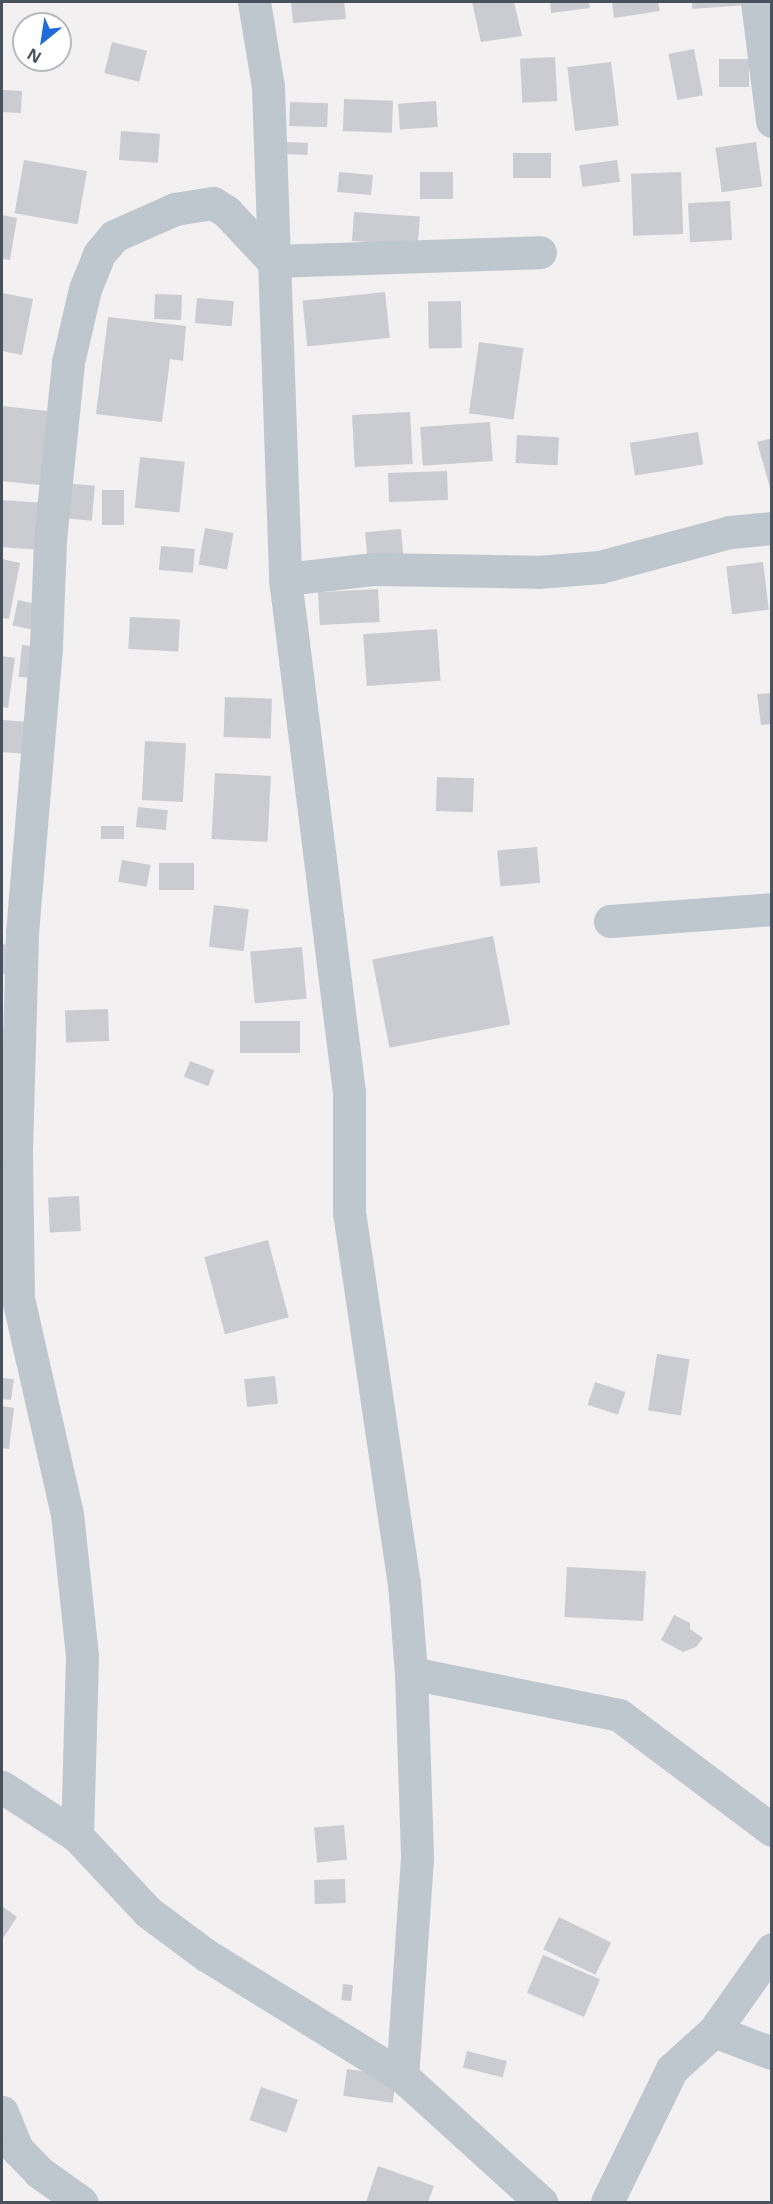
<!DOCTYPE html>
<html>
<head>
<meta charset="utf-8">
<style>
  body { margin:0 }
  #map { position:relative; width:773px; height:2204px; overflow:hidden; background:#f2f0f0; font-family:"Open Sans",sans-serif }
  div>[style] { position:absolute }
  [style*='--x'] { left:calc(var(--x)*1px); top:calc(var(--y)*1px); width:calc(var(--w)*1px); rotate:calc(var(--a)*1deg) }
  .building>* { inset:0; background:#caccd2; transform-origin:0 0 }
  .street>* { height:33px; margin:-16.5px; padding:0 16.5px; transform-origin:16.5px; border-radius:16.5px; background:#bec6ce }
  span { translate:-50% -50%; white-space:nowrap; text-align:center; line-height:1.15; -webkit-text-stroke:5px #fff; paint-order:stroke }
  .frame { position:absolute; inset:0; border:3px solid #48525d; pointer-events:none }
  .north { position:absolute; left:12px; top:12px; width:60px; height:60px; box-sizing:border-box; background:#fff; border:2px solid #b6babe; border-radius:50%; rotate:210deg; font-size:16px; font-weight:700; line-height:24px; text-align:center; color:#48525d }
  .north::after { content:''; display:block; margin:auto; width:21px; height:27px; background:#1e6ade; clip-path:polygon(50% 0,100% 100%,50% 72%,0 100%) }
</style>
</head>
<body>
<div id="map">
  <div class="building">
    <i style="clip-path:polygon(291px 2px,344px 2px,346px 19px,293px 23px)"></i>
    <i style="clip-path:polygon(472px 2px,514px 2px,522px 36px,481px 42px)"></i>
    <i style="clip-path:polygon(550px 2px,589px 2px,590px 8px,551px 13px)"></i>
    <i style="clip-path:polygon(612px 2px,658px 2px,660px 11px,614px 18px)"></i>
    <i style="clip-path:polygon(692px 2px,746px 2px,746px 5px,692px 9px)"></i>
    <i style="left:112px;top:42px;width:36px;height:32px;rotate:14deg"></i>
    <i style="left:694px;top:49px;width:47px;height:26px;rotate:79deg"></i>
    <i style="left:555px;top:57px;width:44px;height:35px;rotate:87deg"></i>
    <i style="left:719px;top:59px;width:30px;height:28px"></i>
    <i style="left:611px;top:62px;width:64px;height:44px;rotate:83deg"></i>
    <i style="left:2px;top:90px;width:20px;height:22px;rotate:3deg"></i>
    <i style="left:344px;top:99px;width:49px;height:32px;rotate:2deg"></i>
    <i style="left:436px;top:101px;width:26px;height:38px;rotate:86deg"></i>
    <i style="left:290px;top:102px;width:38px;height:24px;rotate:2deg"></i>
    <i style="left:121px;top:131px;width:39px;height:29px;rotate:4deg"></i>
    <i style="left:287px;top:142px;width:21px;height:12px;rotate:3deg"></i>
    <i style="left:756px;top:142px;width:45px;height:41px;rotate:82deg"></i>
    <i style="left:513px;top:153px;width:38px;height:25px"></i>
    <i style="left:24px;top:160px;width:64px;height:54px;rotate:10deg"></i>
    <i style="left:617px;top:160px;width:22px;height:38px;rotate:82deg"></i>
    <i style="left:339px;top:172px;width:34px;height:20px;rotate:5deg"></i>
    <i style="left:420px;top:172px;width:33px;height:27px"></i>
    <i style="left:681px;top:172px;width:62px;height:50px;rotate:88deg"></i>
    <i style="left:730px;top:201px;width:39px;height:42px;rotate:87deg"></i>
    <i style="left:354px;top:212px;width:66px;height:29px;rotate:4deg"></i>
    <i style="clip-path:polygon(2px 215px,17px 218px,10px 260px,2px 259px)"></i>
    <i style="left:385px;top:292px;width:46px;height:83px;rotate:84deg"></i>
    <i style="clip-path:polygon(2px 293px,33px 299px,22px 355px,2px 351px)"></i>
    <i style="left:155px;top:294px;width:27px;height:25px;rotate:2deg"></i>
    <i style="left:197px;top:298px;width:37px;height:25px;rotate:5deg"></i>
    <i style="left:461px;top:301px;width:47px;height:33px;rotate:89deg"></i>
    <i style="clip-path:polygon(108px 317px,186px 326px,183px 361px,170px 359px,162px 422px,96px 414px)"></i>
    <i style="left:479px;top:342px;width:45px;height:72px;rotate:8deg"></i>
    <i style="clip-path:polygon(2px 406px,57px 412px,49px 486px,2px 481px)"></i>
    <i style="left:410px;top:412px;width:52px;height:58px;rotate:87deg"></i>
    <i style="left:490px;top:422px;width:39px;height:70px;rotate:86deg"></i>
    <i style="left:698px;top:432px;width:33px;height:69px;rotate:81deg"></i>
    <i style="left:517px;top:435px;width:42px;height:28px;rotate:3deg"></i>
    <i style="clip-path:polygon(772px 438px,772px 491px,771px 491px,757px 442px)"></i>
    <i style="left:140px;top:457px;width:45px;height:51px;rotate:6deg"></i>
    <i style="left:447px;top:471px;width:29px;height:59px;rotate:88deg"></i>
    <i style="left:63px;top:483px;width:32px;height:35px;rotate:5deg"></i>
    <i style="left:102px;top:490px;width:22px;height:35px"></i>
    <i style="left:2px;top:500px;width:43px;height:47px;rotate:4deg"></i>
    <i style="left:205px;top:528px;width:29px;height:37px;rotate:10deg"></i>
    <i style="left:401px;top:529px;width:33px;height:36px;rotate:85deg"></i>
    <i style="left:161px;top:546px;width:34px;height:24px;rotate:5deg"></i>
    <i style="clip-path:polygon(2px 559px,20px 563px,9px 619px,2px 618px)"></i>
    <i style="left:763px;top:562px;width:48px;height:37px;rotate:83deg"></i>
    <i style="left:378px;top:589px;width:33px;height:60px;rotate:87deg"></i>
    <i style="left:18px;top:600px;width:24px;height:26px;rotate:12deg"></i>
    <i style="left:130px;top:617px;width:50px;height:32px;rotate:3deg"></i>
    <i style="left:437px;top:629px;width:52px;height:74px;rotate:86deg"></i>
    <i style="left:22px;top:645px;width:19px;height:32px;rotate:6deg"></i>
    <i style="clip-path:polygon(2px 656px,15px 658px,8px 708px,2px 707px)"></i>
    <i style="clip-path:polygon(772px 693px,772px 724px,761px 725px,757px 694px)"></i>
    <i style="left:225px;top:697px;width:47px;height:40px;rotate:2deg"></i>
    <i style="left:2px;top:720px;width:26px;height:32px;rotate:4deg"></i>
    <i style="left:145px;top:741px;width:41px;height:59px;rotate:3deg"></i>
    <i style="left:215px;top:773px;width:56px;height:66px;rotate:3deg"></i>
    <i style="left:437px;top:777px;width:37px;height:34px;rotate:2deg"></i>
    <i style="left:138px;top:807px;width:30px;height:20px;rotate:6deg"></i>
    <i style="left:101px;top:826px;width:23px;height:13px"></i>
    <i style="left:537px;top:847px;width:36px;height:40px;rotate:85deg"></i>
    <i style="left:122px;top:860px;width:29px;height:22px;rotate:10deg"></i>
    <i style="left:159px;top:863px;width:35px;height:27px"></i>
    <i style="left:214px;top:905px;width:35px;height:42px;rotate:7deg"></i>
    <i style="left:493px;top:936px;width:90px;height:123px;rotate:79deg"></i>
    <i style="clip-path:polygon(2px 944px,18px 946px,14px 976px,2px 974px)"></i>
    <i style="left:302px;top:947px;width:52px;height:52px;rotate:85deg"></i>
    <i style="left:108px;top:1009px;width:32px;height:43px;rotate:88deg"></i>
    <i style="left:240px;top:1021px;width:60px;height:32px"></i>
    <i style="left:190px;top:1061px;width:26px;height:17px;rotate:21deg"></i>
    <i style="left:79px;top:1196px;width:35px;height:31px;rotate:87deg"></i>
    <i style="left:268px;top:1240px;width:80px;height:66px;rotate:75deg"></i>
    <i style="left:657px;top:1354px;width:33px;height:57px;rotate:9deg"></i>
    <i style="left:275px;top:1376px;width:28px;height:31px;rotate:84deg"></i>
    <i style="clip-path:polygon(2px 1378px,14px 1379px,11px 1400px,2px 1399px)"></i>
    <i style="left:595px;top:1382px;width:32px;height:24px;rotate:18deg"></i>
    <i style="clip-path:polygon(2px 1406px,14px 1408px,9px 1449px,2px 1448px)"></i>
    <i style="left:567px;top:1567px;width:79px;height:50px;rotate:3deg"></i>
    <i style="clip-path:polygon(674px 1615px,690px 1623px,690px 1629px,703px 1638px,696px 1647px,683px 1652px,661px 1640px)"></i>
    <i style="left:344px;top:1825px;width:35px;height:30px;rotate:85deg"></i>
    <i style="left:345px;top:1879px;width:24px;height:31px;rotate:88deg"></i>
    <i style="clip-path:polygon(2px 1906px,17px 1917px,2px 1940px)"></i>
    <i style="left:559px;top:1917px;width:58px;height:36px;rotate:26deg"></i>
    <i style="left:543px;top:1955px;width:62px;height:41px;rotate:23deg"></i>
    <i style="left:343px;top:1984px;width:10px;height:16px;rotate:6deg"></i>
    <i style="left:467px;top:2051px;width:41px;height:17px;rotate:14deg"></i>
    <i style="left:347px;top:2069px;width:50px;height:27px;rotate:8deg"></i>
    <i style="left:261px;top:2087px;width:39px;height:35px;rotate:19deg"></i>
    <i style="clip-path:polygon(378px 2166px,434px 2186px,428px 2202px,366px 2202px)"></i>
  </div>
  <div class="street">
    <i style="--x:254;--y:2;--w:86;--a:80.6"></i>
    <i style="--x:268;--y:87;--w:492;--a:88"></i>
    <i style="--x:285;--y:579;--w:517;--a:82.89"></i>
    <i style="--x:349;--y:1092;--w:120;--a:90"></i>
    <i style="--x:349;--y:1212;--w:375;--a:81.6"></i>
    <i style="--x:404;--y:1583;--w:90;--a:85.6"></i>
    <i style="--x:411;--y:1673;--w:185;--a:88.1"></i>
    <i style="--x:417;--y:1858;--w:219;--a:93.9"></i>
    <i style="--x:757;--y:2;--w:120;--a:82.8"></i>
    <i style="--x:285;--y:579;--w:90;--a:-6.4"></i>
    <i style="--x:374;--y:569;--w:164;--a:1"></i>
    <i style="--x:538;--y:572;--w:62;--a:-4.6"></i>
    <i style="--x:600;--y:567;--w:135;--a:-15.1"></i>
    <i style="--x:730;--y:532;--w:42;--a:-5.4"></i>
    <i style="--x:610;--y:921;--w:162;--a:-4.2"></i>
    <i style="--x:411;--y:1673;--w:212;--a:11.4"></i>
    <i style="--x:619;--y:1715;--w:191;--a:36.9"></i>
    <i style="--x:2;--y:1787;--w:90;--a:33.2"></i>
    <i style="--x:77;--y:1836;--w:104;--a:46.9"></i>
    <i style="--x:148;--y:1912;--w:72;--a:36.6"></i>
    <i style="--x:206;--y:1955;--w:230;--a:31.7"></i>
    <i style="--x:402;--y:2076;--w:188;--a:42.2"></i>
    <i style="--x:77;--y:1836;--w:180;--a:-88.4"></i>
    <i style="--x:82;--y:1656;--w:143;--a:-96"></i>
    <i style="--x:67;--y:1514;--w:221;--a:-102.8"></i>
    <i style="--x:18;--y:1298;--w:148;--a:-90.8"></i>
    <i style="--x:16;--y:1150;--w:217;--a:-88.4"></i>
    <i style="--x:22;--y:933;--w:289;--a:-85.2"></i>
    <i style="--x:46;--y:645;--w:105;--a:-87.8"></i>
    <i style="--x:50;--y:540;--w:179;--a:-84.2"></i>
    <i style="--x:68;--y:362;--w:75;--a:-76.9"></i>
    <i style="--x:85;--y:289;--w:38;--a:-68"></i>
    <i style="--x:99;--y:254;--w:23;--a:-50"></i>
    <i style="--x:114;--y:236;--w:67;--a:-23.9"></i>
    <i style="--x:175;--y:209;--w:38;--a:-9"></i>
    <i style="--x:213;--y:203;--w:15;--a:32"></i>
    <i style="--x:226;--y:211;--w:69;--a:46.8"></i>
    <i style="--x:273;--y:261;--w:267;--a:-1.9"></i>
    <i style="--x:714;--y:2031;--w:62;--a:20.8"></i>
    <i style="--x:2;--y:2112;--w:40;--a:68"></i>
    <i style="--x:17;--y:2149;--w:32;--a:46"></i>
    <i style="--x:39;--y:2172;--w:52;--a:35.5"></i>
    <i style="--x:607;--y:2202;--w:148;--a:-64"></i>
    <i style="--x:672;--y:2069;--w:57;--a:-42.1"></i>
    <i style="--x:714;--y:2031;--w:100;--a:-54.7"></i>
  </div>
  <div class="frame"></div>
  <div class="north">N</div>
</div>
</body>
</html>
